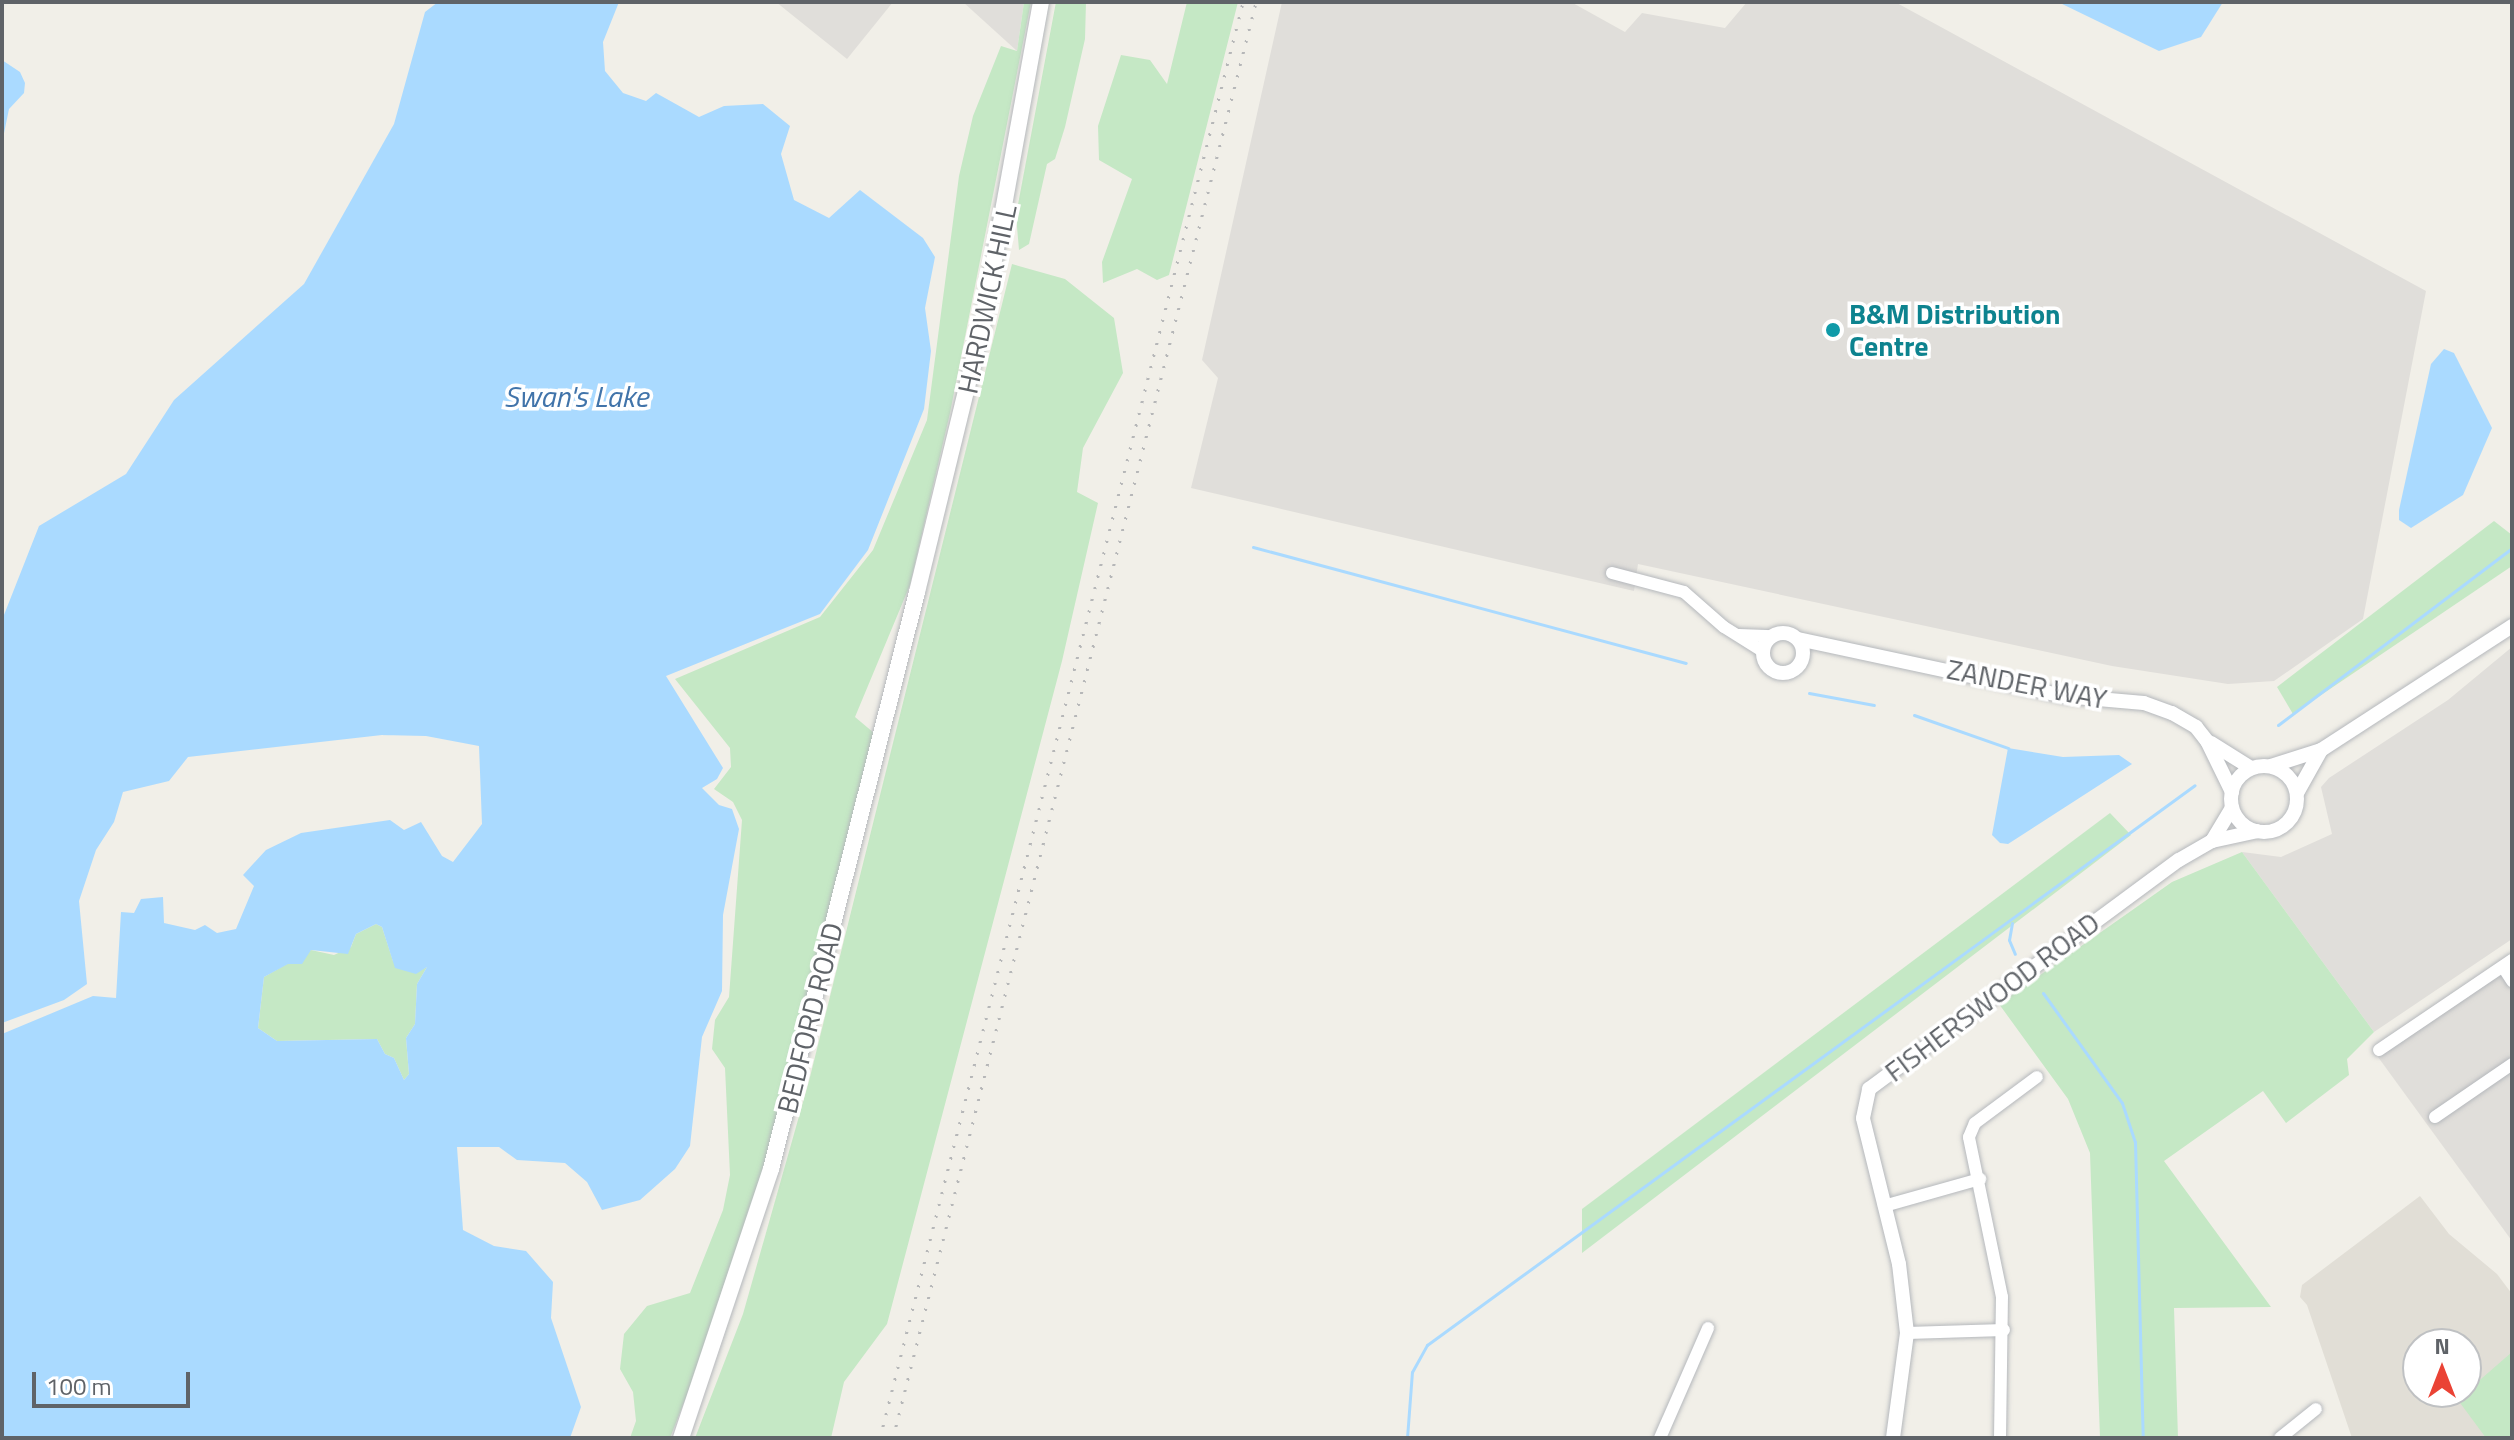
<!DOCTYPE html>
<html>
<head>
<meta charset="utf-8">
<style>
  body { margin:0 }
  #map { position:relative; width:2514px; height:1440px; overflow:hidden; background:#f1efe8; font-family:"Titillium Web",sans-serif }
  div>[style] { position:absolute }
  [style*='--x'] { left:calc(var(--x)*1px); top:calc(var(--y)*1px); width:calc(var(--w)*1px); rotate:calc(var(--a)*1deg) }
  .industrial>* { inset:0; background:#e0deda }
  .education>* { inset:0; background:#e1ded6 }
  .green>* { inset:0; background:#c5e8c5 }
  .water>* { inset:0; background:#aadaff }
  .stream>* { height:3px; margin:-1.5px; padding:0 1.5px; transform-origin:1.5px; border-radius:1.5px; background:#aadaff }
  .roads { filter:drop-shadow(0 0 2px #b5b8bc) drop-shadow(0 0 2px #b5b8bc) }
  .minor>* { height:12px; margin:-6px; padding:0 6px; transform-origin:6px; border-radius:6px; background:#fff }
  .tertiary>* { height:14px; margin:-7px; padding:0 7px; transform-origin:7px; border-radius:7px; background:#fff }
  .tertiary>.ring { margin:-7px; padding:0; box-sizing:content-box; background:none; border:14px solid #fff; border-radius:50% }
  .secondary>* { height:16px; margin:-8px; padding:0 8px; transform-origin:8px; border-radius:8px; background:#fff }
  .rail>* { height:3px; margin-top:-1.5px; transform-origin:0; background:repeating-linear-gradient(90deg,#b6b7b8 0 2px,transparent 0 12px) }
  .dots>* { width:22px; height:22px; translate:-50% -50%; box-sizing:border-box; border:4px solid #fff; border-radius:50% }
  span { translate:-50% -50%; white-space:nowrap; text-align:center; line-height:1.15; -webkit-text-stroke:7px #fff; paint-order:stroke }
  .street-label { font-size:28px; color:#5f6368 }
  .culture-label { font-size:28px; color:#0d838f; font-weight:700 }
  .left { translate:0 -50%; text-align:left }
  .water-label { font-size:30px; color:#4174aa; font-style:italic }
  .frame { position:absolute; inset:0; border:4px solid #5f6368; pointer-events:none }
  .north { position:absolute; left:2402px; top:1328px; width:80px; height:80px; box-sizing:border-box; background:#fff; border:2px solid #bfc1c3; border-radius:50%; rotate:0deg; font-size:22px; font-weight:700; line-height:32px; text-align:center; color:#5f6368 }
  .north::after { content:''; display:block; margin:auto; width:28px; height:36px; background:#ea4335; clip-path:polygon(50% 0,100% 100%,50% 72%,0 100%) }
  .scale { position:absolute; left:32px; top:1372px; width:158px; height:36px; box-sizing:border-box; border:4px solid #5f6368; border-top:0; padding-left:10px; font-size:24px; line-height:28px; white-space:nowrap; color:#5f6368; -webkit-text-stroke:6px #fff; paint-order:stroke }
</style>
</head>
<body>
<div id="map">
  <div class="industrial">
    <i style="clip-path:polygon(776px 2px,893px 2px,847px 59px)"></i>
    <i style="clip-path:polygon(963px 2px,1024px 2px,1017px 51px)"></i>
    <i style="clip-path:polygon(1282px 2px,1571px 2px,1625px 32px,1642px 13px,1725px 28px,1747px 2px,1895px 2px,2426px 291px,2363px 619px,2274px 681px,2228px 684px,2112px 666px,1638px 564px,1634px 591px,1191px 488px,1218px 378px,1202px 360px)"></i>
    <i style="clip-path:polygon(2512px 647px,2512px 939px,2374px 1032px,2242px 852px,2281px 857px,2332px 834px,2321px 787px,2329px 778px,2448px 700px)"></i>
    <i style="clip-path:polygon(2512px 966px,2512px 1241px,2378px 1057px)"></i>
  </div>
  <div class="education">
    <i style="clip-path:polygon(evenodd,2420px 1196px,2449px 1234px,2497px 1274px,2512px 1294px,2512px 1438px,2352px 1438px,2307px 1305px,2300px 1297px,2302px 1285px,2420px 1196px,2418px 1344px,2466px 1344px,2466px 1392px,2418px 1392px,2418px 1344px)"></i>
  </div>
  <div class="green">
    <i style="clip-path:polygon(1024px 2px,1031px 2px,950px 413px,910px 585px,855px 717px,874px 733px,769px 1154px,722px 1305px,670px 1438px,630px 1438px,636px 1421px,633px 1392px,620px 1369px,624px 1334px,647px 1306px,690px 1293px,723px 1210px,730px 1175px,725px 1068px,712px 1049px,715px 1020px,729px 997px,742px 820px,733px 802px,714px 789px,731px 767px,730px 748px,675px 679px,820px 617px,873px 550px,927px 420px,959px 176px,973px 116px,1001px 46px,1017px 51px)"></i>
    <i style="clip-path:polygon(1056px 2px,1086px 2px,1085px 39px,1065px 127px,1055px 159px,1047px 164px,1029px 244px,1019px 250px,1016px 215px)"></i>
    <i style="clip-path:polygon(1187px 2px,1238px 2px,1169px 275px,1157px 280px,1137px 269px,1103px 283px,1102px 262px,1132px 179px,1099px 160px,1098px 126px,1121px 55px,1150px 60px,1167px 84px)"></i>
    <i style="clip-path:polygon(1012px 264px,1065px 279px,1114px 318px,1123px 373px,1083px 448px,1077px 492px,1098px 503px,1062px 661px,887px 1324px,844px 1382px,831px 1438px,695px 1438px,743px 1314px,809px 1081px)"></i>
    <i style="clip-path:polygon(2494px 521px,2512px 535px,2512px 566px,2293px 714px,2277px 687px)"></i>
    <i style="clip-path:polygon(2110px 813px,2131px 835px,1582px 1253px,1582px 1209px)"></i>
    <i style="clip-path:polygon(2242px 852px,2374px 1032px,2347px 1059px,2349px 1075px,2286px 1123px,2263px 1091px,2164px 1161px,2271px 1307px,2174px 1308px,2178px 1438px,2100px 1438px,2090px 1153px,2068px 1099px,1999px 1004px,2172px 882px)"></i>
    <i style="clip-path:polygon(376px 924px,382px 927px,393px 961px,419px 971px,427px 967px,417px 984px,415px 1024px,406px 1038px,409px 1074px,404px 1080px,394px 1058px,385px 1054px,377px 1039px,277px 1041px,258px 1028px,264px 977px,311px 950px,334px 955px,351px 947px,356px 934px)"></i>
    <i style="clip-path:polygon(2512px 1352px,2512px 1438px,2486px 1438px,2455px 1396px,2466px 1392px)"></i>
  </div>
  <div class="water">
    <i style="clip-path:polygon(evenodd,438px 2px,619px 2px,603px 42px,605px 71px,623px 93px,646px 101px,656px 93px,699px 117px,724px 106px,763px 104px,790px 126px,781px 154px,794px 200px,829px 218px,860px 190px,923px 238px,935px 257px,925px 308px,931px 351px,924px 409px,868px 550px,820px 614px,666px 676px,723px 768px,717px 779px,702px 788px,719px 805px,732px 809px,739px 829px,723px 915px,722px 991px,702px 1037px,690px 1146px,675px 1169px,640px 1200px,602px 1210px,587px 1182px,565px 1163px,517px 1160px,499px 1147px,457px 1147px,463px 1230px,494px 1246px,526px 1251px,553px 1282px,551px 1318px,581px 1407px,570px 1438px,2px 1438px,2px 1034px,93px 996px,116px 998px,121px 912px,134px 913px,141px 899px,163px 897px,164px 923px,195px 930px,205px 925px,217px 933px,236px 929px,254px 886px,243px 875px,266px 850px,301px 833px,390px 820px,404px 830px,421px 822px,442px 856px,453px 862px,482px 824px,479px 746px,426px 736px,382px 735px,188px 757px,169px 781px,123px 792px,114px 822px,96px 850px,79px 901px,87px 984px,64px 1000px,2px 1023px,2px 620px,39px 526px,126px 474px,174px 400px,304px 284px,394px 124px,425px 12px,438px 2px,376px 924px,382px 927px,395px 968px,416px 974px,427px 967px,417px 984px,415px 1024px,406px 1038px,409px 1074px,404px 1080px,394px 1058px,385px 1054px,377px 1039px,277px 1041px,258px 1028px,264px 977px,288px 964px,302px 964px,311px 950px,348px 954px,356px 934px,376px 924px)"></i>
    <i style="clip-path:polygon(2058px 2px,2223px 2px,2201px 37px,2159px 51px)"></i>
    <i style="clip-path:polygon(2px 60px,20px 72px,25px 83px,24px 93px,9px 109px,2px 143px)"></i>
    <i style="clip-path:polygon(2444px 349px,2454px 353px,2492px 428px,2463px 495px,2411px 528px,2399px 520px,2399px 510px,2431px 364px)"></i>
    <i style="clip-path:polygon(2008px 748px,2063px 757px,2119px 755px,2132px 764px,2008px 844px,2000px 843px,1992px 835px)"></i>
  </div>
  <div class="stream">
    <i style="--x:1253;--y:547;--w:448;--a:15"></i>
    <i style="--x:1809;--y:693;--w:66;--a:10.5"></i>
    <i style="--x:1914;--y:715;--w:100;--a:19.3"></i>
    <i style="--x:2278;--y:725;--w:293;--a:-37.1"></i>
    <i style="--x:2012;--y:923;--w:17;--a:100"></i>
    <i style="--x:2009;--y:940;--w:15;--a:67"></i>
    <i style="--x:2043;--y:993;--w:135;--a:54.3"></i>
    <i style="--x:2122;--y:1103;--w:41;--a:71.6"></i>
    <i style="--x:2135;--y:1142;--w:296;--a:88.5"></i>
    <i style="--x:1407;--y:1438;--w:66;--a:-85.7"></i>
    <i style="--x:1412;--y:1372;--w:31;--a:-61"></i>
    <i style="--x:1427;--y:1345;--w:950;--a:-36.1"></i>
  </div>
  <div class="roads">
    <div class="minor">
      <i style="--x:1612;--y:573;--w:74;--a:14.8"></i>
      <i style="--x:1684;--y:592;--w:53;--a:41.2"></i>
      <i style="--x:1724;--y:627;--w:47;--a:32"></i>
      <i style="--x:1739;--y:635;--w:34;--a:2"></i>
      <i style="--x:2503;--y:967;--w:17;--a:57"></i>
      <i style="--x:2379;--y:1050;--w:161;--a:-34.1"></i>
      <i style="--x:2435;--y:1117;--w:93;--a:-34.5"></i>
      <i style="--x:1884;--y:1206;--w:100;--a:-15.7"></i>
      <i style="--x:1907;--y:1333;--w:97;--a:-1.8"></i>
      <i style="--x:1660;--y:1438;--w:120;--a:-66.4"></i>
      <i style="--x:2000;--y:1438;--w:141;--a:-89.2"></i>
      <i style="--x:2002;--y:1297;--w:163;--a:-101.7"></i>
      <i style="--x:1969;--y:1137;--w:15;--a:-67"></i>
      <i style="--x:1975;--y:1123;--w:77;--a:-36.6"></i>
      <i style="--x:2280;--y:1438;--w:46;--a:-38.9"></i>
    </div>
    <div class="tertiary">
      <i class="ring" style="left:1763px;top:633px;width:26px;height:26px"></i>
      <i style="--x:1798;--y:639;--w:272;--a:12.1"></i>
      <i style="--x:2064;--y:696;--w:80;--a:5"></i>
      <i style="--x:2144;--y:703;--w:30;--a:20"></i>
      <i style="--x:2172;--y:713;--w:28;--a:30"></i>
      <i style="--x:2196;--y:727;--w:18;--a:52"></i>
      <i style="--x:2207;--y:741;--w:57;--a:63.9"></i>
      <i style="--x:2211;--y:743;--w:47;--a:32"></i>
      <i style="--x:2271;--y:766;--w:52;--a:-17.7"></i>
      <i style="--x:2321;--y:750;--w:228;--a:-33"></i>
      <i class="ring" style="left:2231px;top:766px;width:52px;height:52px"></i>
      <i style="--x:2297;--y:793;--w:49;--a:-60.8"></i>
      <i style="--x:2212;--y:841;--w:39;--a:-59"></i>
      <i style="--x:1893;--y:1438;--w:106;--a:-82.4"></i>
      <i style="--x:1907;--y:1333;--w:69;--a:-96.6"></i>
      <i style="--x:1899;--y:1264;--w:150;--a:-103.9"></i>
      <i style="--x:1863;--y:1118;--w:30;--a:-78"></i>
      <i style="--x:1869;--y:1089;--w:385;--a:-36.5"></i>
      <i style="--x:2179;--y:860;--w:38;--a:-30"></i>
      <i style="--x:2212;--y:841;--w:46;--a:-12.5"></i>
    </div>
    <div class="secondary">
      <i style="--x:681;--y:1438;--w:284;--a:-71.5"></i>
      <i style="--x:771;--y:1169;--w:595;--a:-75.8"></i>
      <i style="--x:917;--y:592;--w:279;--a:-76.3"></i>
      <i style="--x:983;--y:321;--w:324;--a:-79.7"></i>
    </div>
  </div>
  <div class="rail">
    <i style="--x:880;--y:1438;--w:1481;--a:-75.81"></i>
    <i style="--x:893;--y:1438;--w:1481;--a:-75.81"></i>
  </div>
  <div class="dots">
    <i style="left:1833px;top:330px;background:#0f9aa8"></i>
  </div>
  <div class="street-label">
    <span style="left:987px;top:299px;rotate:-78deg">HARDWICK HILL</span>
    <span style="left:2027px;top:684px;rotate:11deg">ZANDER WAY</span>
    <span style="left:1992px;top:997px;rotate:-37deg">FISHERSWOOD ROAD</span>
    <span style="left:810px;top:1018px;rotate:-76deg">BEDFORD ROAD</span>
  </div>
  <div class="culture-label">
    <span class="left" style="left:1849px;top:330px">B&amp;M Distribution<br>Centre</span>
  </div>
  <div class="water-label">
    <span style="left:576px;top:396px">Swan's Lake</span>
  </div>
  <div class="frame"></div>
  <div class="north">N</div>
  <div class="scale">100 m</div>
</div>
</body>
</html>
